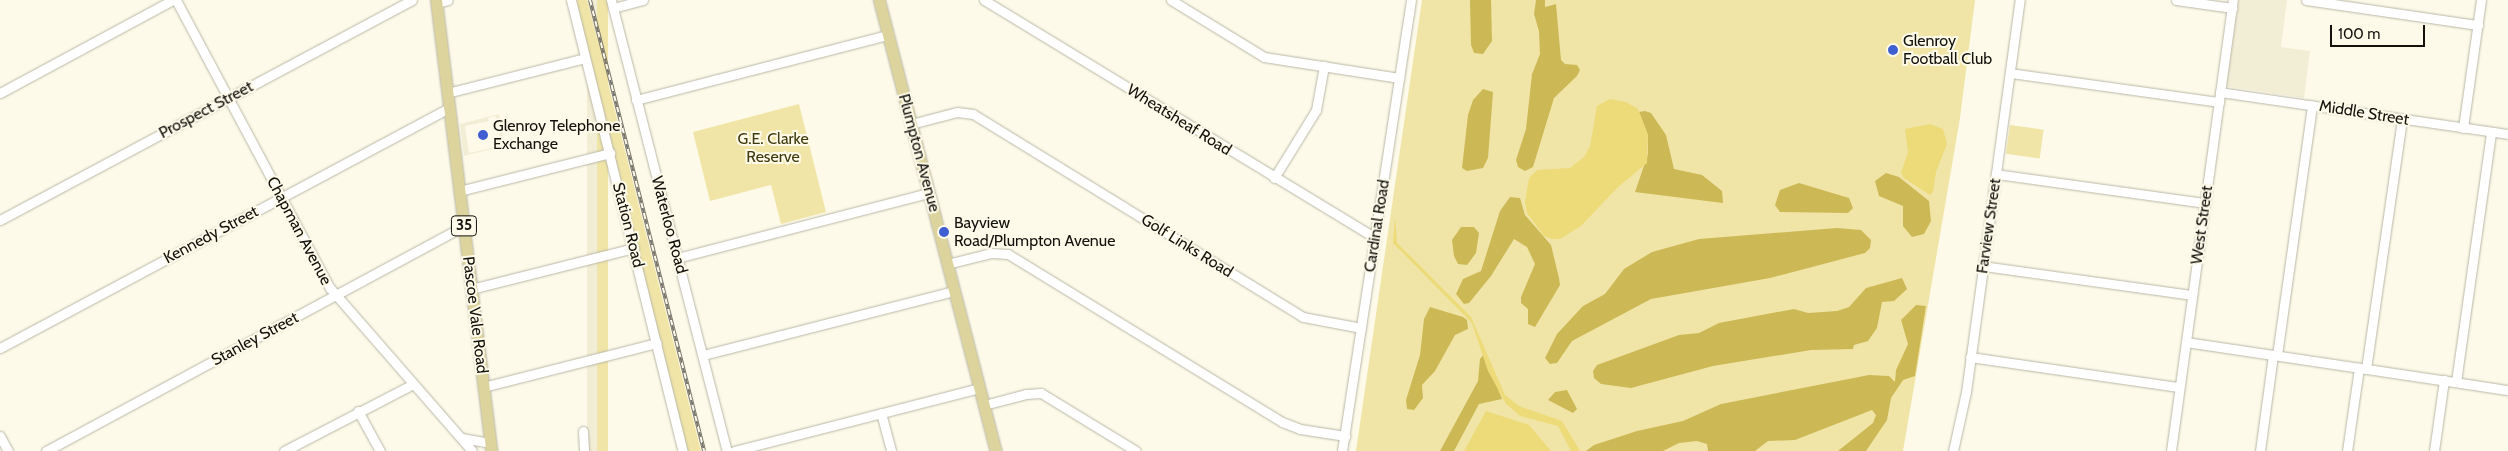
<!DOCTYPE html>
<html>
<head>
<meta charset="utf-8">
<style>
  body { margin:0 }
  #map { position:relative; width:2508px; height:451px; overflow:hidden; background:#fdfae9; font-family:Cabin,sans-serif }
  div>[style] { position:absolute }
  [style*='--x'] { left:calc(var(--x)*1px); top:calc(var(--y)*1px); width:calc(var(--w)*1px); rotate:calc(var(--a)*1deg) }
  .built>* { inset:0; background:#f2edd5; transform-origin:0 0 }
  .green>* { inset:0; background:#f0e5a7; transform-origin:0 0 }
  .forest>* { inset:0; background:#ccb956 }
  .water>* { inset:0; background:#edda78 }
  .roads { filter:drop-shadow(0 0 1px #b9b7a6) drop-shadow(0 0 1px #b9b7a6) }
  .minor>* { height:9px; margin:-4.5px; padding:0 4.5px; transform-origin:4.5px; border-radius:4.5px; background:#fff }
  .major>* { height:11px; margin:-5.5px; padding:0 5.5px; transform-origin:5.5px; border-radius:5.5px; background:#ddd39c }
  .rail>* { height:4px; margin-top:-2px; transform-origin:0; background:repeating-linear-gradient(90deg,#fdfae9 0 5.5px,#7a786e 0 11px); box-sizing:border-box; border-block:1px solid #7a786e }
  .dots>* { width:14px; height:14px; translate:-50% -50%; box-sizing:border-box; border:2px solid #fdfae9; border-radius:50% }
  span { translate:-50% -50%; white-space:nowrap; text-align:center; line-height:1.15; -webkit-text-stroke:4px #fdfae9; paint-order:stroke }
  .shield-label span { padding:1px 4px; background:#fdfae9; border:1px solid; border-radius:4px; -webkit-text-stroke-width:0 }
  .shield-label { font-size:15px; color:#12110c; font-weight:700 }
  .poi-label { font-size:16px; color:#12110c }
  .left { translate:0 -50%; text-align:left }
  .street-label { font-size:16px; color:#12110c }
  .park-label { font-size:16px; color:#40390e }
  .scale { position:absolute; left:2330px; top:25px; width:95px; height:22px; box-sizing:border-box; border:2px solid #12110c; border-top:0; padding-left:6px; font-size:15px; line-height:18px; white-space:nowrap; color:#12110c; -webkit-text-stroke:4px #fdfae9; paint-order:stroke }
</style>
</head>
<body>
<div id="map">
  <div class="built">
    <i style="left:587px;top:0;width:10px;height:465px"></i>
    <i style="clip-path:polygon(2239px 0,2287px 0,2281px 47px,2310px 51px,2304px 98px,2225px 86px)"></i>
    <i style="clip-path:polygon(evenodd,499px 114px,504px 146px,464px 156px,460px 124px,499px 114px,495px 116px,502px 146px,469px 153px,465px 126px,489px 121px,488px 118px,495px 116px)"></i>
  </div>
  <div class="green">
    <i style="clip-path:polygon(574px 0,587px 0,701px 451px,686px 451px)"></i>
    <i style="left:597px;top:0;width:11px;height:465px"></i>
    <i style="clip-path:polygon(1422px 0,1975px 0,1960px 118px,1903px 451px,1356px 451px)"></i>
    <i style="clip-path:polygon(799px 104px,826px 212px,781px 224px,771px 185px,710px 201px,693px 132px)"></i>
    <i style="left:2010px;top:125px;width:34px;height:29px;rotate:8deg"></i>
  </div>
  <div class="forest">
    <i style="clip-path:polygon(1470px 0,1491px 0,1492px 41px,1483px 54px,1474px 53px,1471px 45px)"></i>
    <i style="clip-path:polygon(1536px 0,1545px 0,1545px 7px,1556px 4px,1561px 60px,1565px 64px,1577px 65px,1580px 70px,1577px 76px,1554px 98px,1533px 167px,1525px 171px,1518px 167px,1516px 160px,1526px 129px,1532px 74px,1540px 54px,1539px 31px,1534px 14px)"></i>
    <i style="clip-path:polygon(1483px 89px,1493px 92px,1488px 158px,1483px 168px,1467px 171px,1462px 168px,1468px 115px,1473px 100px)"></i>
    <i style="clip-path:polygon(1645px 111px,1651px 113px,1666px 135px,1674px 169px,1702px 175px,1722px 191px,1723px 203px,1635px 192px,1648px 154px,1648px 135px,1639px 112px)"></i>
    <i style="clip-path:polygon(1886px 173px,1899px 177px,1929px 201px,1931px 221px,1924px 234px,1912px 237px,1903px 226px,1903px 206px,1879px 196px,1875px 181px)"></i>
    <i style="clip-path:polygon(1799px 183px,1849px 198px,1853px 208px,1848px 213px,1780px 212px,1775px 205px,1780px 190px)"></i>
    <i style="clip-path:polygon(1510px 197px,1520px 198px,1525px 215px,1551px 245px,1559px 278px,1560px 285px,1535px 327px,1528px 324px,1528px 309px,1521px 303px,1521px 297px,1535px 264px,1527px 247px,1514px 239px,1491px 276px,1469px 303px,1464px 304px,1456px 294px,1463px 279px,1481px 271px,1500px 211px)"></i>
    <i style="clip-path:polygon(1461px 227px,1474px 227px,1479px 233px,1476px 253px,1467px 265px,1458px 264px,1454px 256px,1452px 240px)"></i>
    <i style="clip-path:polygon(1837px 228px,1861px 230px,1871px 240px,1870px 248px,1865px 253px,1770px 278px,1651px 299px,1572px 341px,1557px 363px,1550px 364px,1545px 358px,1557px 334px,1583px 306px,1605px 294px,1624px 269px,1652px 252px,1699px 239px)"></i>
    <i style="clip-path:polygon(1902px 278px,1907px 289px,1894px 301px,1882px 302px,1877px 328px,1868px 341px,1854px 345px,1853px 349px,1811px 350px,1713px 366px,1631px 388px,1601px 384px,1594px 378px,1593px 371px,1597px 365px,1679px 335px,1699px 333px,1719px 323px,1794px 309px,1808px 313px,1837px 311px,1849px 307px,1866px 288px)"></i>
    <i style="clip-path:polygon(1916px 305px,1926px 306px,1915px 376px,1903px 380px,1891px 398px,1887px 420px,1866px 451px,1838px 451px,1873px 423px,1876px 415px,1872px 410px,1795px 440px,1768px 441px,1755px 451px,1708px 451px,1707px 444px,1697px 441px,1679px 443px,1663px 451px,1586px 451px,1594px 445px,1637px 431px,1683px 421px,1721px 404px,1869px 375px,1889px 376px,1895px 382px,1896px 370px,1908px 344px,1901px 320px)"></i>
    <i style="clip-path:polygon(1430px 307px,1463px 317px,1467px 320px,1468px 329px,1455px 335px,1435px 371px,1422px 385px,1423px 398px,1414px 410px,1407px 409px,1406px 400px,1420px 355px,1424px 319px)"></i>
    <i style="clip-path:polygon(1484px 354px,1502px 399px,1479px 404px,1454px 451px,1440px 451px,1478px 381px,1480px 359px)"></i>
    <i style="clip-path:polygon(1567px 390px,1577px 409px,1573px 413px,1548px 400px,1555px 392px)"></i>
  </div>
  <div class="water">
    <i style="clip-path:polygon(1610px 99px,1626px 102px,1638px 109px,1648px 135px,1647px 163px,1617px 188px,1581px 226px,1560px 239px,1552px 239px,1544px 236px,1527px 213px,1525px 202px,1529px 178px,1537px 170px,1570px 168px,1584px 157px,1590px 146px,1597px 106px)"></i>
    <i style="clip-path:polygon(1930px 124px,1943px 129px,1947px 144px,1936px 172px,1933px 192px,1930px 195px,1904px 178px,1901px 173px,1908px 152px,1905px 129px)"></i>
    <i style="clip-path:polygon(1395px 217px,1397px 243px,1471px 317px,1505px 395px,1519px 406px,1562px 421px,1580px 451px,1571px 451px,1558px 426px,1520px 416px,1506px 404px,1488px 371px,1472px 323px,1393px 243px)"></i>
    <i style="clip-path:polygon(1486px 411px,1529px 425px,1551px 451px,1464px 451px)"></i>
  </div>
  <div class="roads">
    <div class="minor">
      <i style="--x:176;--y:0;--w:327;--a:61.9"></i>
      <i style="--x:330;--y:288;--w:216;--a:48.9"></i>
      <i style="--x:571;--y:0;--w:465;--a:76.1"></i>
      <i style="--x:611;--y:0;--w:466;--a:75.6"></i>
      <i style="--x:984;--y:0;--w:458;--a:31.3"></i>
      <i style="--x:1171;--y:0;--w:109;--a:31.5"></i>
      <i style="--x:1264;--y:57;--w:137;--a:8.8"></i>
      <i style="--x:2176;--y:0;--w:57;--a:8.1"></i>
      <i style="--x:2306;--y:0;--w:174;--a:8.3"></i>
      <i style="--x:437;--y:3;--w:11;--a:-15"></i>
      <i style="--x:613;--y:8;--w:31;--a:-15"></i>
      <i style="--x:2010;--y:73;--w:211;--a:7.9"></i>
      <i style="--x:2220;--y:92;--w:291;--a:8.3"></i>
      <i style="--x:0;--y:93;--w:196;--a:-28.3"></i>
      <i style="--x:447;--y:93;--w:142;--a:-14.2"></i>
      <i style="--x:636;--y:100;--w:260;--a:-14.5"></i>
      <i style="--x:911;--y:124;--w:48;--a:-14.6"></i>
      <i style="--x:957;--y:112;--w:16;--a:7"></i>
      <i style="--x:973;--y:114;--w:387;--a:31.6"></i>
      <i style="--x:1303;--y:317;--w:59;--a:10.7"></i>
      <i style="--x:2463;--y:128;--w:129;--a:-82"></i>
      <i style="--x:1996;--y:174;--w:211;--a:7.9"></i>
      <i style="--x:1274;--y:178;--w:80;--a:-58.3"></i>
      <i style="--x:1316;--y:110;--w:45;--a:-79.7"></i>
      <i style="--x:459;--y:191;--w:156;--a:-14.1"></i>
      <i style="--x:0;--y:220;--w:467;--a:-28.1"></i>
      <i style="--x:677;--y:258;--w:260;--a:-14.5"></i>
      <i style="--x:947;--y:264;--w:45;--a:-14"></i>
      <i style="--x:991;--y:253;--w:17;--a:3"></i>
      <i style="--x:1008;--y:254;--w:321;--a:31.5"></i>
      <i style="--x:1282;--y:422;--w:19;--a:21"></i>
      <i style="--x:1300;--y:429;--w:46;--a:8.8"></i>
      <i style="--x:1983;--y:266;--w:211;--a:7.9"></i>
      <i style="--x:471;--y:289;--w:168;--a:-14.1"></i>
      <i style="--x:2186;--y:342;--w:326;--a:8.5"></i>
      <i style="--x:0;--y:348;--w:509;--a:-28.13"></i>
      <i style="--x:703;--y:355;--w:259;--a:-14.3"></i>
      <i style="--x:2277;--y:355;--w:252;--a:-82"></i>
      <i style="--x:1970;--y:357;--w:211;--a:8.2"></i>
      <i style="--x:2366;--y:369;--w:253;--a:-81.8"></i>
      <i style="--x:2456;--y:382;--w:252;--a:-82"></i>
      <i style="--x:483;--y:387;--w:179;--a:-14.2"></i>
      <i style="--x:984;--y:405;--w:43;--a:-14.7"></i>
      <i style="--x:1026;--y:394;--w:15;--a:-4"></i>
      <i style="--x:1041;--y:393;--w:111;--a:31.4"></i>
      <i style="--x:358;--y:411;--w:46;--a:61.2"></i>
      <i style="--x:881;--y:413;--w:39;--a:75"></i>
      <i style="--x:583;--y:431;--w:20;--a:87"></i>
      <i style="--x:0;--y:436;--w:17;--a:62"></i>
      <i style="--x:462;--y:438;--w:28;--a:10"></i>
      <i style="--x:46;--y:451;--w:475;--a:-28.3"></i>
      <i style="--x:284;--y:451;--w:145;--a:-27.4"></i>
      <i style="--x:734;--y:451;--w:253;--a:-14.4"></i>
      <i style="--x:1342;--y:451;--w:456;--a:-81.3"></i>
      <i style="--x:1953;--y:451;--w:60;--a:-77.6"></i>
      <i style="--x:1966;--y:392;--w:396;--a:-82.2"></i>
      <i style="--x:2171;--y:451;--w:455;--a:-82.2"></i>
      <i style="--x:2260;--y:451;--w:97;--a:-82.3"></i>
      <i style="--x:2347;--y:451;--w:84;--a:-81.8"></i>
      <i style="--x:2434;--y:451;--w:72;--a:-82"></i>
    </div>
    <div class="major">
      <i style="--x:436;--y:0;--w:454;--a:83"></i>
      <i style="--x:879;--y:0;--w:466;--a:75.5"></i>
    </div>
  </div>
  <div class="rail">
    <i style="--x:590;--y:0;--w:465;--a:75.8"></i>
  </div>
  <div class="dots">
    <i style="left:1893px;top:50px;background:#3e5ed1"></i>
    <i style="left:483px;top:135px;background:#3e5ed1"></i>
    <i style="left:944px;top:232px;background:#3e5ed1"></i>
  </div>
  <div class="shield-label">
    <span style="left:464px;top:226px">35</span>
  </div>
  <div class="poi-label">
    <span class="left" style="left:1903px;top:50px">Glenroy<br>Football Club</span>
    <span class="left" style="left:493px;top:135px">Glenroy Telephone<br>Exchange</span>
    <span class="left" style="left:954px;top:232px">Bayview<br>Road/Plumpton Avenue</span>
  </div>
  <div class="street-label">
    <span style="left:206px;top:110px;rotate:-28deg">Prospect Street</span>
    <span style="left:2364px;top:113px;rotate:9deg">Middle Street</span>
    <span style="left:1179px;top:120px;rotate:32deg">Wheatsheaf Road</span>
    <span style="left:919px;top:153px;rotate:75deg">Plumpton Avenue</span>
    <span style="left:628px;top:225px;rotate:76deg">Station Road</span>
    <span style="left:669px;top:225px;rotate:75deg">Waterloo Road</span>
    <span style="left:2202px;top:225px;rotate:-82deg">West Street</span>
    <span style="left:1377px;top:226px;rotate:-81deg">Cardinal Road</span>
    <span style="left:1989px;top:226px;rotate:-82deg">Farview Street</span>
    <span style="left:299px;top:231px;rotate:62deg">Chapman Avenue</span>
    <span style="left:211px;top:235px;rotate:-28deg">Kennedy Street</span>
    <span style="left:1187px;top:246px;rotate:32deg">Golf Links Road</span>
    <span style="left:475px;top:315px;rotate:83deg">Pascoe Vale Road</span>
    <span style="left:255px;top:339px;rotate:-28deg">Stanley Street</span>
  </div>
  <div class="park-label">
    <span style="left:773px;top:148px">G.E. Clarke<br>Reserve</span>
  </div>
  <div class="scale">100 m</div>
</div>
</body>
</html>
